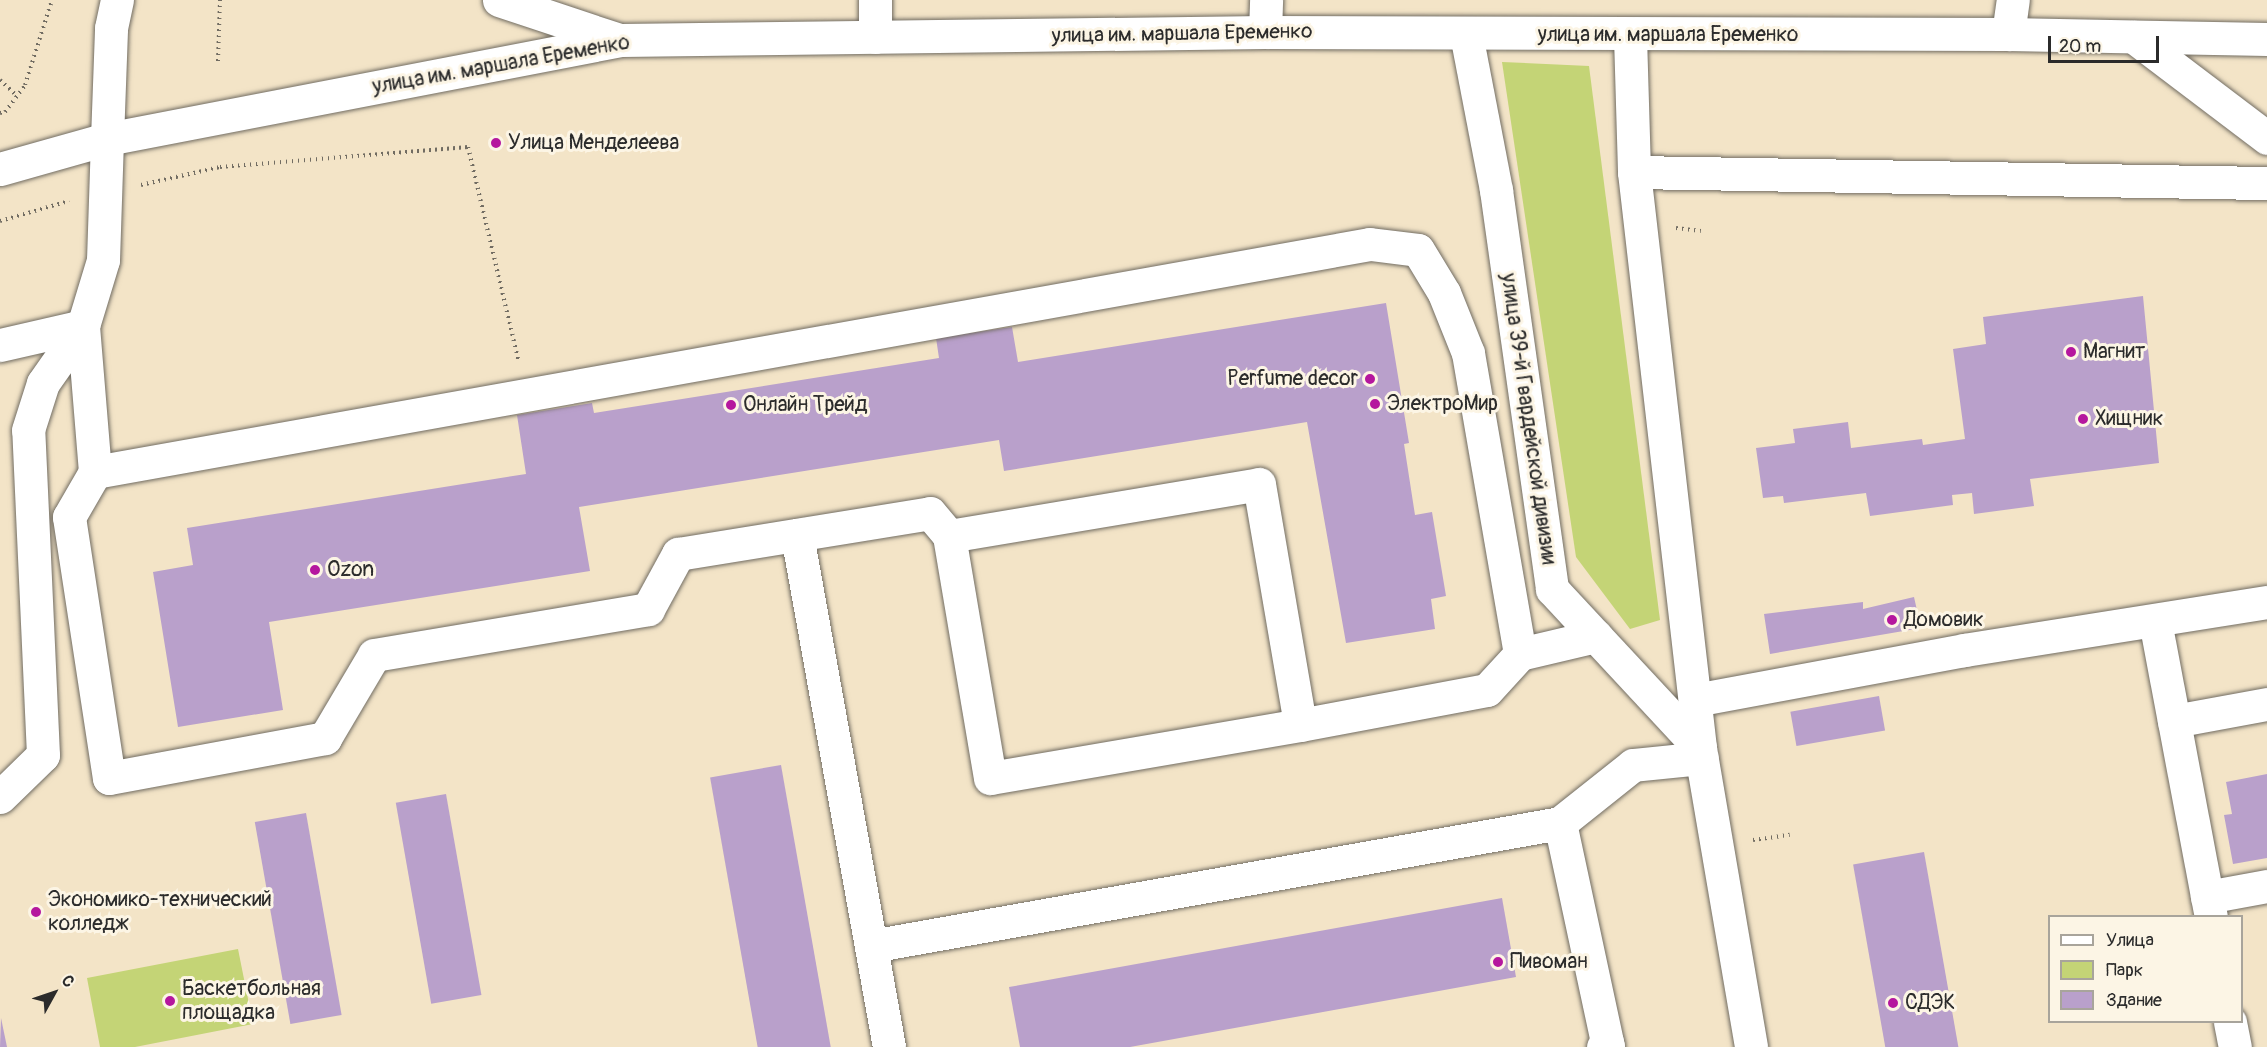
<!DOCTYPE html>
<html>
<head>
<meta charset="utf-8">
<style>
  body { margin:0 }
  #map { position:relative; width:2267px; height:1047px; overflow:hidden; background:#f3e4c7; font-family:Pangolin,sans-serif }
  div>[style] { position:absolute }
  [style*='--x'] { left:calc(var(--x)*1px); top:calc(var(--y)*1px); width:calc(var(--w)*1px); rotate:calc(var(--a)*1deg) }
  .green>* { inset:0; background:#c4d476 }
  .building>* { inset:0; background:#b9a0cb; transform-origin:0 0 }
  .path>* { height:4px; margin-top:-2px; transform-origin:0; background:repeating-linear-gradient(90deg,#716c62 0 1.5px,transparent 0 6px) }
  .roads { filter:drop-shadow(0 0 2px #716c62) drop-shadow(0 0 2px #716c62) }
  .minor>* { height:33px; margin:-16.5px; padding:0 16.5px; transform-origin:16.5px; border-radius:16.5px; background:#fff }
  .major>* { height:33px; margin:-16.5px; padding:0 16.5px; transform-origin:16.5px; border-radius:16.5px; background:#fff }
  .highway>* { height:33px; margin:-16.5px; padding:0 16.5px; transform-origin:16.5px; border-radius:16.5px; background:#fff }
  .dots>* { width:16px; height:16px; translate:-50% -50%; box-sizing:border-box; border:3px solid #fcf5e5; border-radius:50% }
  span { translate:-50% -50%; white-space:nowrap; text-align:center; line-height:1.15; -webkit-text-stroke:6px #fcf5e5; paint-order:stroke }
  .street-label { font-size:21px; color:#2b2b2b }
  .poi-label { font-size:21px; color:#2b2b2b }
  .left { translate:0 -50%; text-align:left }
  .right { translate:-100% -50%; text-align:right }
  .legend { position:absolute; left:2048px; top:915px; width:195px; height:108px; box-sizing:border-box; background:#fcf5e5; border:2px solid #a8a49b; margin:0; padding:8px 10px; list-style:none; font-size:18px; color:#2b2b2b }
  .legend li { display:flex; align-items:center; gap:12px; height:30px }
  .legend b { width:30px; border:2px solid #a8a49b }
  .north { position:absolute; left:24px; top:963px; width:60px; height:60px; -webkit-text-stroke:4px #fcf5e5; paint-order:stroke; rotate:50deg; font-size:16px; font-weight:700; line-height:24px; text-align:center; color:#2b2b2b }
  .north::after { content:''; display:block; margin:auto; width:21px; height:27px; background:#2b2b2b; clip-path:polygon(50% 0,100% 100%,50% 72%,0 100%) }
  .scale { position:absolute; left:2048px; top:36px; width:111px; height:27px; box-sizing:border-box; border:3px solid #2b2b2b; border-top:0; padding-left:8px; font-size:18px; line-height:21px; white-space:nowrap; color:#2b2b2b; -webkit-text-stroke:4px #fcf5e5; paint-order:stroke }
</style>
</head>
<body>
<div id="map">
  <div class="green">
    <i style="clip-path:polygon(1502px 62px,1589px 66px,1660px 620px,1630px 629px,1576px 557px)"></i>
    <i style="clip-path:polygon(238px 949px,253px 1024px,135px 1047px,100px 1047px,87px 978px)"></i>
  </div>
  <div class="building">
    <i style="clip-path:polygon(2143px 296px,2159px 463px,2030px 479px,2034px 506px,1974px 514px,1972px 493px,1952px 495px,1953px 505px,1870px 516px,1866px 493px,1784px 503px,1783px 496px,1763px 498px,1756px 448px,1795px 443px,1793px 429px,1848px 422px,1851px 448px,1922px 439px,1923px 445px,1965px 439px,1953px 349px,1986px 344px,1983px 317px)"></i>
    <i style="clip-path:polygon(1386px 303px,1409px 443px,1404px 444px,1415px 515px,1432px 512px,1446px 596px,1431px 599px,1435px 629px,1346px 643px,1307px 422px,1004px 471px,999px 440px,579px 507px,590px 571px,269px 622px,283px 710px,178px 727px,153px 572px,193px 565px,187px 528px,526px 474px,517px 415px,592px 403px,594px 413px,939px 358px,936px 338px,1012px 327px,1018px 362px)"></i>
    <i style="clip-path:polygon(1914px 597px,1921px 628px,1770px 654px,1764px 614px,1863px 602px,1863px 609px)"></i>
    <i style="left:1879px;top:696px;width:35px;height:90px;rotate:80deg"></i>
    <i style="left:781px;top:765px;width:287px;height:72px;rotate:80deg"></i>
    <i style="clip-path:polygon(2267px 774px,2267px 858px,2233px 864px,2224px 815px,2232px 814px,2226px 782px)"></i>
    <i style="left:446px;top:794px;width:204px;height:51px;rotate:80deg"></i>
    <i style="left:306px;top:813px;width:205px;height:52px;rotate:80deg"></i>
    <i style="left:1924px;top:852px;width:198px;height:72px;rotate:80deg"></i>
    <i style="clip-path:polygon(1502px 898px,1516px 977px,1130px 1047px,1020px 1047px,1009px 987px)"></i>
    <i style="clip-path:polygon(1px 1018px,7px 1047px,0 1047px)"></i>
  </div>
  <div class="path">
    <i style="--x:218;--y:61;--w:61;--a:-88.1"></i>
    <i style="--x:0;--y:80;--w:23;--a:43"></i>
    <i style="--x:0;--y:113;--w:5;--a:-11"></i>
    <i style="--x:5;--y:112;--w:34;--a:-53"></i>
    <i style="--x:25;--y:85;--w:89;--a:-72.4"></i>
    <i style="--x:141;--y:185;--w:81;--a:-12.8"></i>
    <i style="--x:220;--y:167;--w:249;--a:-4.6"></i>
    <i style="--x:468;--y:147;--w:221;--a:76.7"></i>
    <i style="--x:0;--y:221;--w:72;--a:-16.2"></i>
    <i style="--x:1676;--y:228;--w:25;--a:7"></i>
    <i style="--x:1753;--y:840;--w:37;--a:-8"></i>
  </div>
  <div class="roads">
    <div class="minor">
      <i style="--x:1265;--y:32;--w:32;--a:-88"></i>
      <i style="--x:2008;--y:34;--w:34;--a:-82"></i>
      <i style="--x:875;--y:37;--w:37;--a:-90"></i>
      <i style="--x:2134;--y:37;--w:167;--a:37.2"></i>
      <i style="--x:1634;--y:172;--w:633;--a:1"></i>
      <i style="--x:83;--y:326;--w:146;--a:85.3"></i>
      <i style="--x:95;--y:472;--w:1295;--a:-10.14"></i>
      <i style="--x:1370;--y:244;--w:48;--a:7.1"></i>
      <i style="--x:1418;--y:250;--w:50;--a:58.8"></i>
      <i style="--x:1444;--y:293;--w:65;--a:68.2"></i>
      <i style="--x:1468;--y:353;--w:305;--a:80.2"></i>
      <i style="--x:1520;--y:654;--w:78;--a:-13.3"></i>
      <i style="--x:0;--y:345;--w:85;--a:-12.9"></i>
      <i style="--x:95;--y:472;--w:52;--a:120"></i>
      <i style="--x:69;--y:517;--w:264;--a:81.3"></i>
      <i style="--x:109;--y:778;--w:220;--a:-10.5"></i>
      <i style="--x:325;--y:738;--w:96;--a:-59.4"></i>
      <i style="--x:374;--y:655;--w:278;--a:-9.5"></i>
      <i style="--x:648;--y:609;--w:63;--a:-61.4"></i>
      <i style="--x:678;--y:554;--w:255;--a:-9.2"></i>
      <i style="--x:930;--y:513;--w:30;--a:50"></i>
      <i style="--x:1259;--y:484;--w:244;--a:80.3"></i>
      <i style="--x:1300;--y:725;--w:314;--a:170.3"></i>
      <i style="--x:990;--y:778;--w:245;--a:-99.6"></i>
      <i style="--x:949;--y:536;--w:314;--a:-9.5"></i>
      <i style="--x:797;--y:535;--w:520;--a:79.81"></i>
      <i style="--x:2155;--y:621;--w:300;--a:79.3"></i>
      <i style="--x:1695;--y:700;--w:274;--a:-10.5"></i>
      <i style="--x:1964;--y:650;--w:307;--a:-9"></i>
      <i style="--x:2174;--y:721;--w:95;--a:-10.4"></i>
      <i style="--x:1300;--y:725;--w:190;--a:-10.6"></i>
      <i style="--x:1487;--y:690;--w:49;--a:-47.5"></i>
      <i style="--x:0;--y:797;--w:60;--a:-44.3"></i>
      <i style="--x:43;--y:755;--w:325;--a:-92.6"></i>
      <i style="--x:28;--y:430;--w:49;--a:-72.3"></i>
      <i style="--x:43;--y:383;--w:70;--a:-54.9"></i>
      <i style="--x:83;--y:326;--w:69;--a:-73.1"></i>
      <i style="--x:103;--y:260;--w:121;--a:-88.1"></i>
      <i style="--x:2207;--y:897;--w:61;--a:-10.4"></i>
      <i style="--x:871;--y:946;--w:700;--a:-10.12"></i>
      <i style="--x:2230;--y:1022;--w:25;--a:79"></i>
      <i style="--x:1603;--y:1047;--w:5;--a:-11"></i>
      <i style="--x:1608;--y:1046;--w:4;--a:-104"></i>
      <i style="--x:1607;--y:1042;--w:224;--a:-102.1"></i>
      <i style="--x:1560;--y:823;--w:93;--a:-38.5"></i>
      <i style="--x:1633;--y:765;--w:69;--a:-5.8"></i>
    </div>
    <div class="major">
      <i style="--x:1466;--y:34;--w:159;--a:79.1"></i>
      <i style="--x:1496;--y:190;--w:403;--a:82"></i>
      <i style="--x:1552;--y:589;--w:217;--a:47.1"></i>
      <i style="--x:1630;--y:36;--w:136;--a:88.3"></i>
      <i style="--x:1634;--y:172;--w:580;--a:83.46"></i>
      <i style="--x:1700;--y:748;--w:303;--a:80.3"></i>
      <i style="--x:107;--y:139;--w:111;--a:-87.9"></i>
      <i style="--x:111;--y:28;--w:29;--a:-78"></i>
    </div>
    <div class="highway">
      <i style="--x:499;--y:0;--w:126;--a:18.4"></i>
      <i style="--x:0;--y:169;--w:111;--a:-15.7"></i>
      <i style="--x:107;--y:139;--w:523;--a:-10.9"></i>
      <i style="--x:621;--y:40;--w:644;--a:-0.71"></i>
      <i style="--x:1265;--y:32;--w:743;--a:0.15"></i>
      <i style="--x:2008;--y:34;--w:259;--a:1.1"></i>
    </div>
  </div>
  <div class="dots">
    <i style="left:496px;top:143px;background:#b5179e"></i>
    <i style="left:2071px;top:352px;background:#b5179e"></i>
    <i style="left:1370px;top:379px;background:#b5179e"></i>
    <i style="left:1375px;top:404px;background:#b5179e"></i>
    <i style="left:731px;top:405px;background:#b5179e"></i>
    <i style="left:2083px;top:419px;background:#b5179e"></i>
    <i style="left:315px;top:570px;background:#b5179e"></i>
    <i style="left:1892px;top:620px;background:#b5179e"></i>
    <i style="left:36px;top:912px;background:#b5179e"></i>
    <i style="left:1498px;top:962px;background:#b5179e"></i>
    <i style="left:170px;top:1001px;background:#b5179e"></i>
    <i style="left:1893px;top:1003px;background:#b5179e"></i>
  </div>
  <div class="street-label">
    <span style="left:1182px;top:34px;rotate:-1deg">улица им. маршала Еременко</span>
    <span style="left:1668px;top:35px">улица им. маршала Еременко</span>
    <span style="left:501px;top:65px;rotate:-10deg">улица им. маршала Еременко</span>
    <span style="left:1528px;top:419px;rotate:82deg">улица 39-й Гвардейской дивизии</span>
  </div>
  <div class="poi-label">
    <span class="left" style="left:508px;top:143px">Улица Менделеева</span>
    <span class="left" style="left:2083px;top:352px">Магнит</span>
    <span class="right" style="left:1358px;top:379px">Perfume decor</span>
    <span class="left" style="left:1387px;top:404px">ЭлектроМир</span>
    <span class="left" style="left:743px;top:405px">Онлайн Трейд</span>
    <span class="left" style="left:2095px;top:419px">Хищник</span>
    <span class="left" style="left:327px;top:570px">Ozon</span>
    <span class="left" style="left:1904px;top:620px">Домовик</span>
    <span class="left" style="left:48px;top:912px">Экономико-технический<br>колледж</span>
    <span class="left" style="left:1510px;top:962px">Пивоман</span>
    <span class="left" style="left:182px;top:1001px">Баскетбольная<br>площадка</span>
    <span class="left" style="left:1905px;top:1003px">СДЭК</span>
  </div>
  <ul class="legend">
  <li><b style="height:8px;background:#fff"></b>Улица</li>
  <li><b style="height:16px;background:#c4d476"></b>Парк</li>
  <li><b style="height:16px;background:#b9a0cb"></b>Здание</li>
  </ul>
  <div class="north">С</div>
  <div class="scale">20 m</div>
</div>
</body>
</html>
